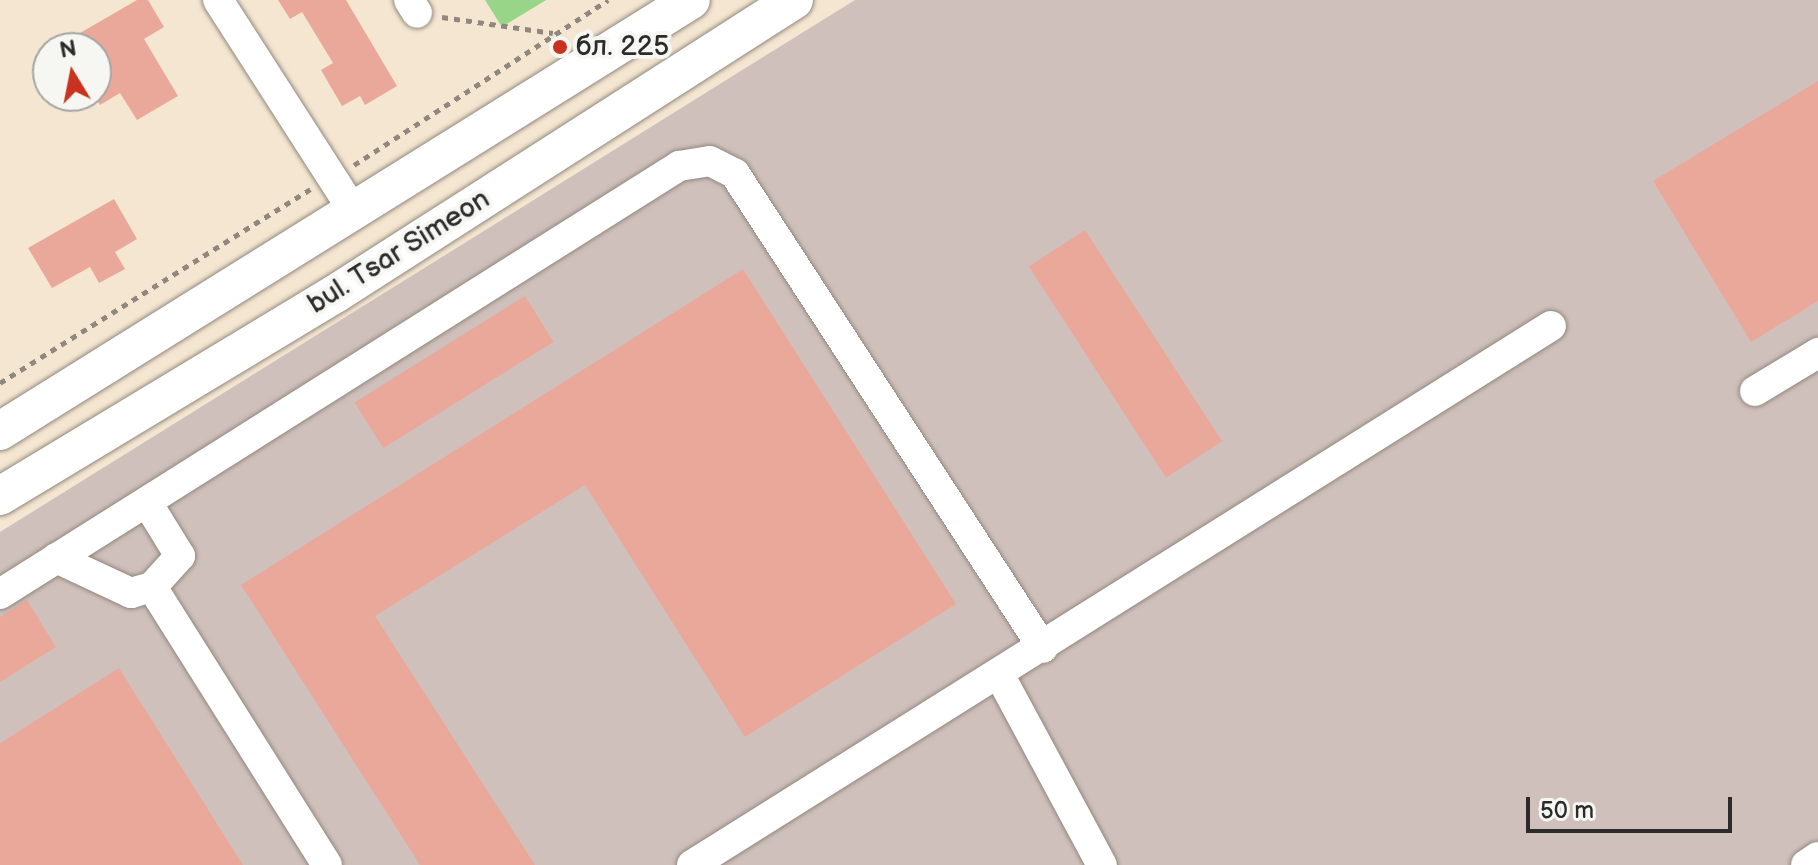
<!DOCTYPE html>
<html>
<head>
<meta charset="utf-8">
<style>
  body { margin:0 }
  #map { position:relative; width:1818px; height:865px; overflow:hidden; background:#f4e6d1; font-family:"Balsamiq Sans",sans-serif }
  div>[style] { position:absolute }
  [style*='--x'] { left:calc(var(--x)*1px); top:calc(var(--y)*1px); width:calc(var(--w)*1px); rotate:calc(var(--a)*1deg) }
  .industrial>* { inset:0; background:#d0c0bc }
  .green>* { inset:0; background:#99d589 }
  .building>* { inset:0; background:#eaa89a; transform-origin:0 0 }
  .path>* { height:5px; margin-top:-2.5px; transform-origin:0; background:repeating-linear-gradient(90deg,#90887e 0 6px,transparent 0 12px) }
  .roads { filter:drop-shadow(0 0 2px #90887e) drop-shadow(0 0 2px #90887e) }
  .minor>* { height:30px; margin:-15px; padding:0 15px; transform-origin:15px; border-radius:15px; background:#fff }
  .major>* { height:38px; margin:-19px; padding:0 19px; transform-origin:19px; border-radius:19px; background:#fff }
  .dots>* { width:22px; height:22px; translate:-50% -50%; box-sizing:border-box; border:4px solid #f6f6f2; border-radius:50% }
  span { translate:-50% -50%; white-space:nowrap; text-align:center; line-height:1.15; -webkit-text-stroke:8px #f6f6f2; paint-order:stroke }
  .poi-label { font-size:28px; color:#2b2b2b }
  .left { translate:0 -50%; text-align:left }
  .street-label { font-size:28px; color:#2b2b2b }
  .north { position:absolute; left:32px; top:32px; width:80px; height:80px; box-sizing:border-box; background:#f6f6f2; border:2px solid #a5a5a2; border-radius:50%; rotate:350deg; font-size:22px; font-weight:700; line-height:32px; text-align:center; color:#2b2b2b }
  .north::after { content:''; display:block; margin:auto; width:28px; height:36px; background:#c8321e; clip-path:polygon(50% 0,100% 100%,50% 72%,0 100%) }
  .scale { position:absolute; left:1526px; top:797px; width:206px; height:36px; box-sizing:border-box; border:4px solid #2b2b2b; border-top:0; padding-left:10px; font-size:24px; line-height:28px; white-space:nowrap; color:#2b2b2b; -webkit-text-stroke:6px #f6f6f2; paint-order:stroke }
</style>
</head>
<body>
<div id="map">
  <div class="industrial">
    <i style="clip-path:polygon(855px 0,1818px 0,1818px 865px,0 865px,0 532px)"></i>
  </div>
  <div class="green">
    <i style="clip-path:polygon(485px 0,546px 0,502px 27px)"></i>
  </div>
  <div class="building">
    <i style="clip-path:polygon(137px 0,148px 0,164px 27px,144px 39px,178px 96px,137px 120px,120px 93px,100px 105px,94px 96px,96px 48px,89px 48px,80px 33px)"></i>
    <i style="clip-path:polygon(278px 0,346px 0,397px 86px,365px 105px,360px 96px,342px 106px,321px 70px,333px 63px,302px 12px,290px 19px)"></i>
    <i style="clip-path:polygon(1818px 81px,1818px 301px,1751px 342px,1653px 181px)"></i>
    <i style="clip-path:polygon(114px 199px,137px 239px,115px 252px,125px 269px,99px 283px,90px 267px,52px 288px,28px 248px)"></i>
    <i style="left:1085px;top:230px;width:252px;height:67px;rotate:57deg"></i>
    <i style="clip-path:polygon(743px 269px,956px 604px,745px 737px,585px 485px,375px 616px,535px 865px,420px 865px,241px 585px)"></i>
    <i style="left:525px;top:296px;width:54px;height:201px;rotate:58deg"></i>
    <i style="clip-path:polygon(27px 600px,56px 647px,0 682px,0 617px)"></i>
    <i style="clip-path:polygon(119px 668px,243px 865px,0 865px,0 743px)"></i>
  </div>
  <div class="path">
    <i style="--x:442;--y:17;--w:112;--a:8.2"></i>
    <i style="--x:354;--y:165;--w:303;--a:-33"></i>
    <i style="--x:0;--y:383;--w:366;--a:-32"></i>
  </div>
  <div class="roads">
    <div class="minor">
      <i style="--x:218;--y:0;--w:252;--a:57.3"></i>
      <i style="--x:409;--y:0;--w:15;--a:58"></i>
      <i style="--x:1755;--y:391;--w:74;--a:-31.1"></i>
      <i style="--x:148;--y:504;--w:61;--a:58.4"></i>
      <i style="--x:180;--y:556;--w:42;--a:132.1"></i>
      <i style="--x:152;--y:587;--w:328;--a:57.8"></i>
      <i style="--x:56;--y:558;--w:83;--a:25"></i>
      <i style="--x:131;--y:593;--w:22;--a:-16"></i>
      <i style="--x:0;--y:594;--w:803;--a:-32.22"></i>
      <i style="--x:679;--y:166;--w:31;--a:-9"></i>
      <i style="--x:710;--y:161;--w:28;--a:27"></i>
      <i style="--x:735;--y:174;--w:565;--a:56.98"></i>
      <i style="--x:999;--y:674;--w:217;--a:61.7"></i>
      <i style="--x:692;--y:865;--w:1014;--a:-32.11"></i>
      <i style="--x:1806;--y:865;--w:14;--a:-34"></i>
    </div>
    <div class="major">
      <i style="--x:0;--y:431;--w:814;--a:-31.95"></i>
      <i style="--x:0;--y:496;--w:391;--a:-31.1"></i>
      <i style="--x:335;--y:294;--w:545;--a:-32.64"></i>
    </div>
  </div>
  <div class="dots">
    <i style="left:560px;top:47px;background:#c8321e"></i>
  </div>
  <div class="poi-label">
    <span class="left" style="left:576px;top:47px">бл. 225</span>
  </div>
  <div class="street-label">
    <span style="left:399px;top:252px;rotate:-32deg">bul. Tsar Simeon</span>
  </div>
  <div class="north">N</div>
  <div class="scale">50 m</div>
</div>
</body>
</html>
